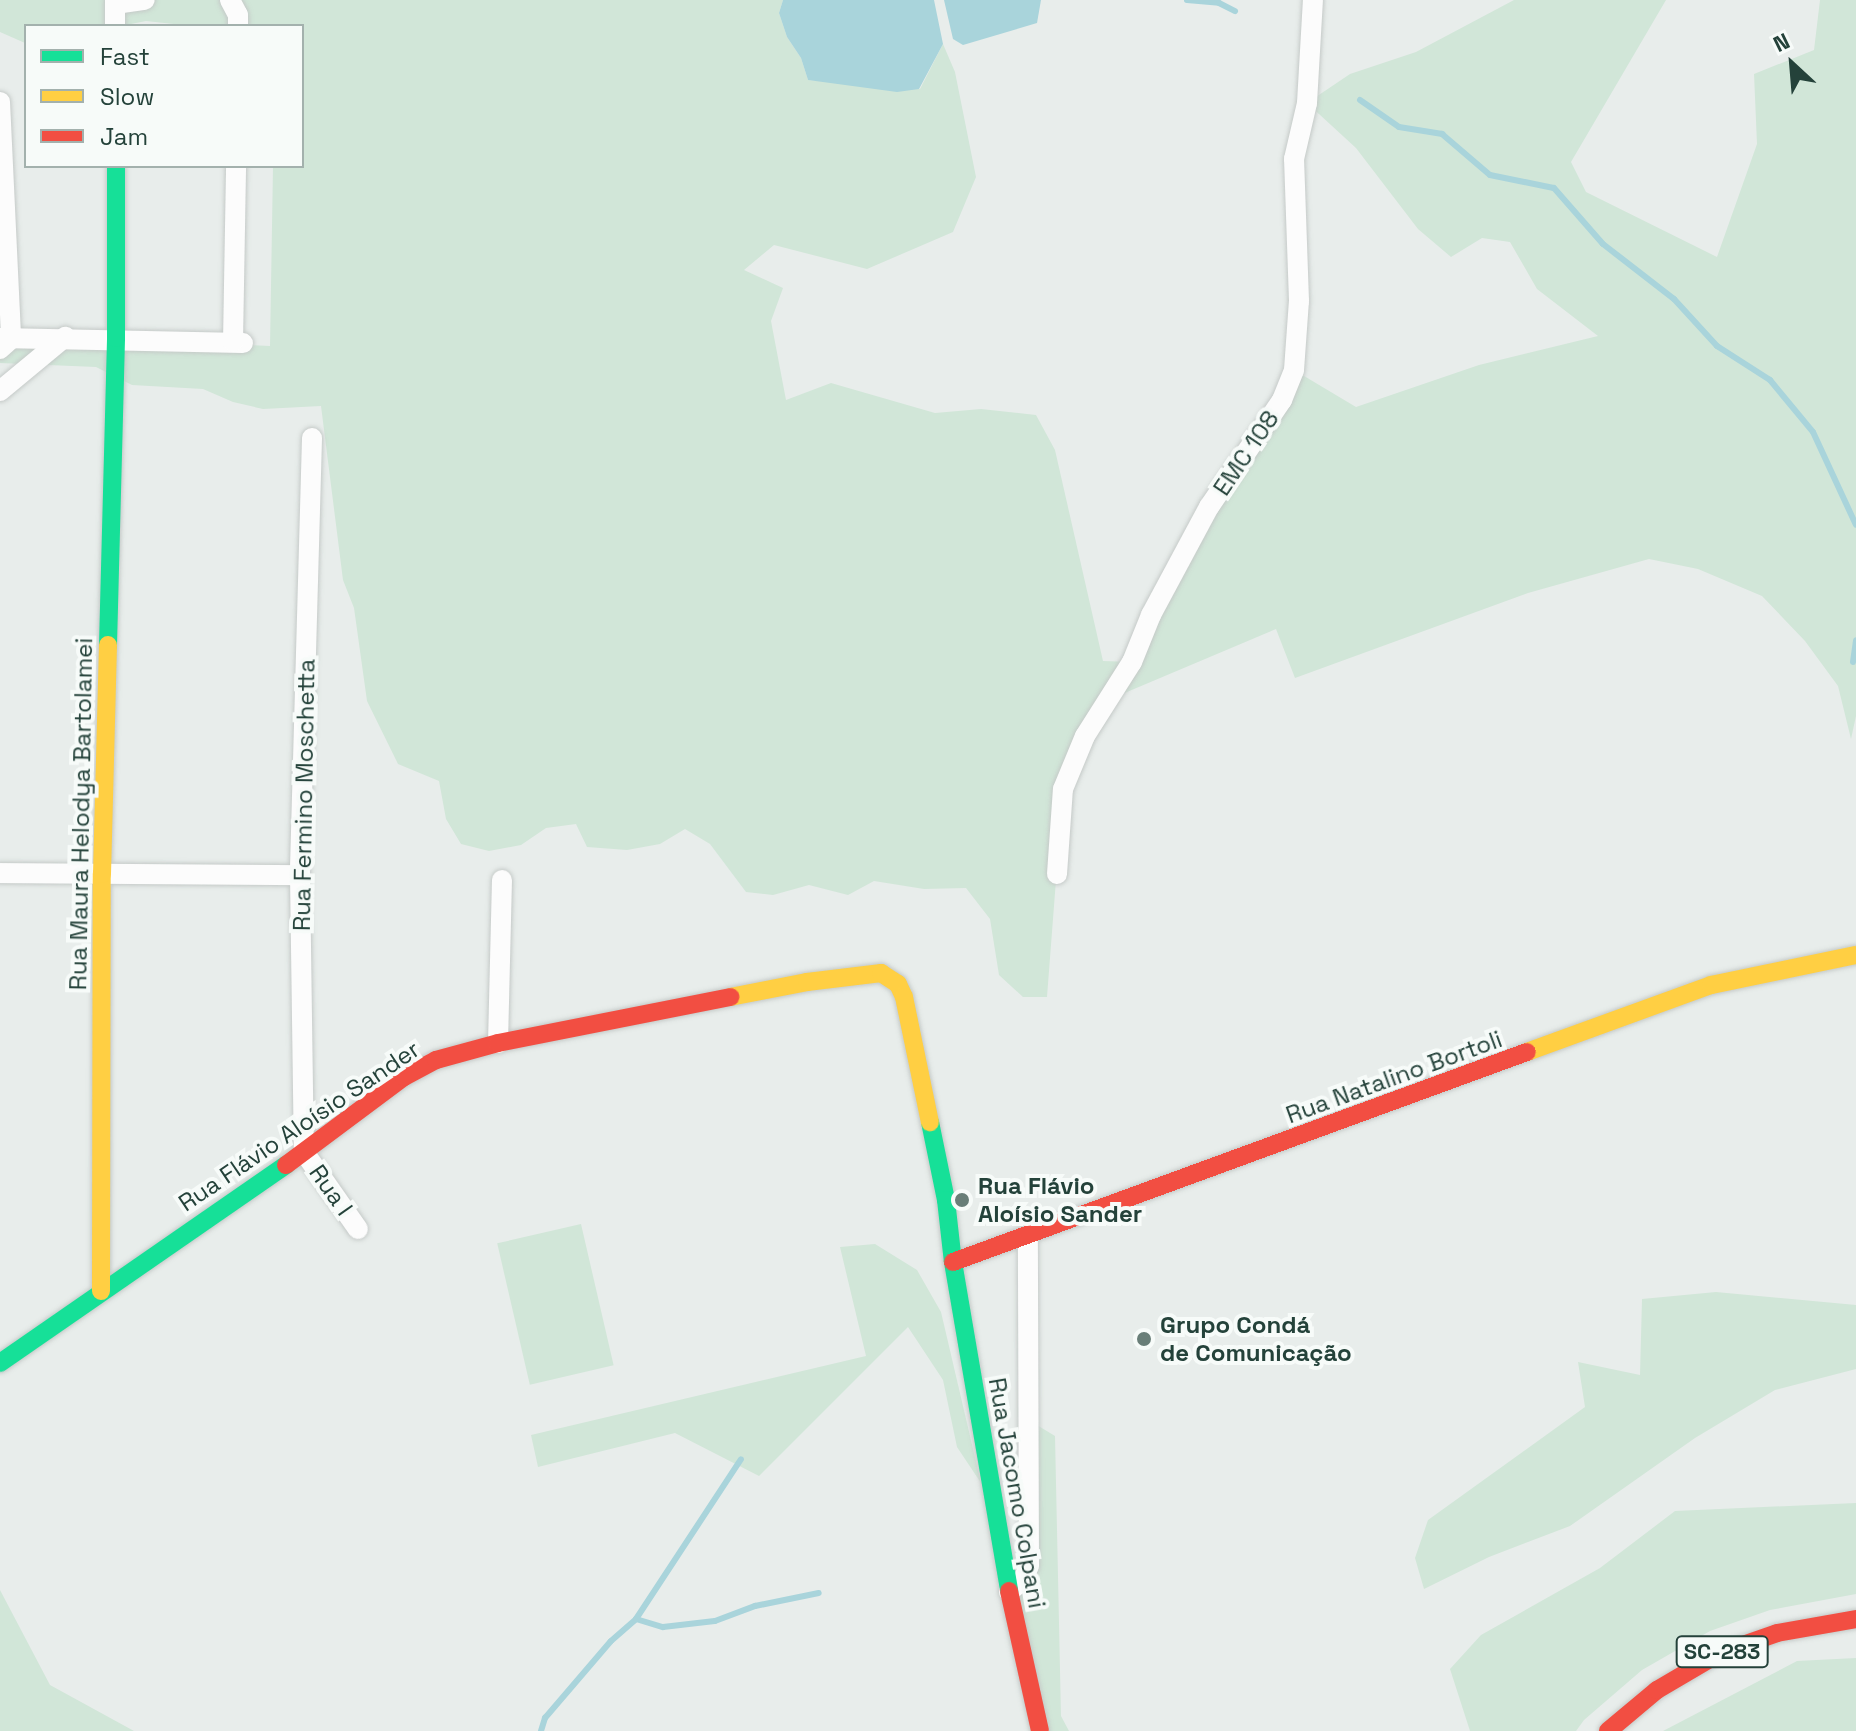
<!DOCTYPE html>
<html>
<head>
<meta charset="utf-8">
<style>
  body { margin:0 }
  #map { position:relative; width:1856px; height:1731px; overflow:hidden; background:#e8edeb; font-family:"Space Grotesk",sans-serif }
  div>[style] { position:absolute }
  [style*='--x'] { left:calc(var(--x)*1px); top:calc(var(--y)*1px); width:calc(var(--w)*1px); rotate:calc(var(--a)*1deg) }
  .green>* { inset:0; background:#d1e6d8; transform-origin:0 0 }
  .water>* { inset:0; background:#a9d4db }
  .stream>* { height:6px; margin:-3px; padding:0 3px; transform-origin:3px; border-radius:3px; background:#a9d4db }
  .roads { filter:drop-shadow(0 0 2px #c5cac8) drop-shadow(0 0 2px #c5cac8) }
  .street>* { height:20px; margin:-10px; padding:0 10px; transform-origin:10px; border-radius:10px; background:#fcfcfc }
  .fast>* { height:18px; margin:-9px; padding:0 9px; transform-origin:9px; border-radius:9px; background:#16e098 }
  .slow>* { height:18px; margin:-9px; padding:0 9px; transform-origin:9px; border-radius:9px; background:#ffcf43 }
  .jam>* { height:18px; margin:-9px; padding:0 9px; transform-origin:9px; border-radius:9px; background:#f24e42 }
  .dots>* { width:22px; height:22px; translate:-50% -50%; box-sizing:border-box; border:4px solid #f7fbf9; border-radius:50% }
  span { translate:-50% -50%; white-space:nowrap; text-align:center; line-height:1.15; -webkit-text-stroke:8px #f7fbf9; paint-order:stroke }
  .shield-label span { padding:2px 6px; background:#f7fbf9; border:2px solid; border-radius:6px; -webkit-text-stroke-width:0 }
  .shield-label { font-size:22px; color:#24423a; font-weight:700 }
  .street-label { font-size:24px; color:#24423a }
  .poi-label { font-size:24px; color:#24423a; font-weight:700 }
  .left { translate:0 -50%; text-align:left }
  .legend { position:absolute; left:24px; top:24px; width:280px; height:144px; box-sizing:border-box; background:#f7fbf9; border:2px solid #a3b1ad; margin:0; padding:10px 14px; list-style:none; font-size:24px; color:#24423a }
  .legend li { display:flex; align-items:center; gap:16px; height:40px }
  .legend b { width:40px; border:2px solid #a3b1ad }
  .north { position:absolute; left:1752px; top:24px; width:80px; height:80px; -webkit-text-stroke:6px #f7fbf9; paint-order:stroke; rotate:334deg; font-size:22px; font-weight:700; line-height:32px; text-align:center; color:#24423a }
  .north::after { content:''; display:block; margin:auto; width:28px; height:36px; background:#24423a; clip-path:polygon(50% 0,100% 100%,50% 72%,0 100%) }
</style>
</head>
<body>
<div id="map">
  <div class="green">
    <i style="clip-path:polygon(0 0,783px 0,779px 13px,787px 37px,801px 58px,808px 80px,920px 89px,943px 44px,955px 72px,976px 177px,953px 232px,867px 269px,774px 245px,744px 270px,783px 288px,771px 321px,786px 400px,831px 383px,935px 413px,981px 409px,1036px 415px,1055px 450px,1103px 661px,1132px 662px,1294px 370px,1356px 407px,1479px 365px,1598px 336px,1537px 289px,1510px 242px,1482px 238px,1451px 257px,1418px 229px,1356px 148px,1307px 103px,1350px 74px,1416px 52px,1514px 0,1666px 0,1571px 162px,1586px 192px,1717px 257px,1757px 144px,1754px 74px,1814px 50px,1820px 0,1856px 0,1856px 716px,1851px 739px,1838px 686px,1805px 641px,1762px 596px,1698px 569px,1649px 559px,1528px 593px,1295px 678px,1276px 629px,1108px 700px,1063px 789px,1047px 997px,1023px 997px,999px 975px,990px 919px,966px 888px,924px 889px,874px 881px,848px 895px,809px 885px,773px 895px,746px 892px,710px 844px,685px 829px,660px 844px,627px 850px,587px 847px,576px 824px,546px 828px,521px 845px,489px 851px,461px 844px,446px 819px,439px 781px,398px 764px,367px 701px,354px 608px,343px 580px,321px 406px,263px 409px,233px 402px,203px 389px,132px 385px,96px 367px,0 363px,0 342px,157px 341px,270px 346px,273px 166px,302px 166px,302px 26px,192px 26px,146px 21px,121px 26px,26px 26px,25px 43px,0 32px)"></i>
    <i style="left:581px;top:1224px;width:145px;height:86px;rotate:77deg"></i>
    <i style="clip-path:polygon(875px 1244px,917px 1270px,941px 1312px,981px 1483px,957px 1447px,943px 1380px,908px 1327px,759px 1476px,675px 1433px,538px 1467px,531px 1435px,866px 1356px,840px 1247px)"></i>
    <i style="clip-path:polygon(1716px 1292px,1856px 1305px,1856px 1369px,1775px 1390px,1695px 1438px,1570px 1526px,1489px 1557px,1424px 1589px,1415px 1558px,1428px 1520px,1585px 1407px,1578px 1362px,1640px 1375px,1642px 1299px)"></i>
    <i style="clip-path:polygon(1027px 1419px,1055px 1436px,1061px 1716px,1069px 1731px,1040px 1731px,1009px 1592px,1023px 1580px)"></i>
    <i style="clip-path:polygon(1856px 1503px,1856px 1594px,1770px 1610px,1710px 1631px,1642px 1670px,1584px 1720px,1576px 1731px,1470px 1731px,1450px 1669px,1481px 1635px,1600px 1568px,1675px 1511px)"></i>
    <i style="clip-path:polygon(0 1590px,50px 1685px,134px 1731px,0 1731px)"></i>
    <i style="clip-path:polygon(1856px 1658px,1856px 1731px,1663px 1731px,1797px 1661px)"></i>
  </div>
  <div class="water">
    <i style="clip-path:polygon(783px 0,934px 0,943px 44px,919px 89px,897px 92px,808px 80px,801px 58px,787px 37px,779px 13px)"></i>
    <i style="clip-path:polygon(944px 0,1041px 0,1037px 23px,963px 45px,953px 39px)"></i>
  </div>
  <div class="stream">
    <i style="--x:1187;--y:0;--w:32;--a:5"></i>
    <i style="--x:1219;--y:3;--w:18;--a:27"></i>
    <i style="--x:1360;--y:100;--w:47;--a:34.7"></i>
    <i style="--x:1399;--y:127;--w:44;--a:9.2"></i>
    <i style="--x:1442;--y:134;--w:63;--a:40.5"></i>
    <i style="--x:1490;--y:175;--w:65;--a:11.5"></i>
    <i style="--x:1554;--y:188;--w:74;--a:48.8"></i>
    <i style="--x:1603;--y:244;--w:90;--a:37.8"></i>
    <i style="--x:1674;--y:299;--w:64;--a:47.5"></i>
    <i style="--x:1717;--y:346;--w:63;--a:32.7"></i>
    <i style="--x:1770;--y:380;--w:67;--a:50.4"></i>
    <i style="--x:1813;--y:432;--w:102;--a:65.2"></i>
    <i style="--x:1853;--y:662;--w:22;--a:-82"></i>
    <i style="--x:636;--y:1619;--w:28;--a:17"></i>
    <i style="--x:663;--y:1627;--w:52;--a:-6.6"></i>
    <i style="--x:715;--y:1621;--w:43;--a:-20.6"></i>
    <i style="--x:755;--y:1606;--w:65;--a:-11.5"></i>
    <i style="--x:541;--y:1731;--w:14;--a:-73"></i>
    <i style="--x:545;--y:1718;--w:101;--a:-49.4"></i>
    <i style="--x:611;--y:1641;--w:33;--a:-41"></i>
    <i style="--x:636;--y:1619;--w:191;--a:-56.7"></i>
  </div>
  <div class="roads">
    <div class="street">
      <i style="--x:115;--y:0;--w:26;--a:90"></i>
      <i style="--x:230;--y:0;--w:17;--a:62"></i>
      <i style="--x:238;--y:15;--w:11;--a:90"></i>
      <i style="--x:115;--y:4;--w:30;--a:-8"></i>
      <i style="--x:0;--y:102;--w:237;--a:87.3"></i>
      <i style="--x:11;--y:339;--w:15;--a:138"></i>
      <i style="--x:0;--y:338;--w:243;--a:1.2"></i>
      <i style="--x:233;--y:342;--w:176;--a:-89"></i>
      <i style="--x:0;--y:391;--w:85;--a:-39.7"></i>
      <i style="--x:312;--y:438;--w:437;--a:91.6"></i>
      <i style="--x:300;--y:875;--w:277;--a:89.2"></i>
      <i style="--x:304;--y:1152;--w:94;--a:55"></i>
      <i style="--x:0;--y:873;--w:300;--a:0.4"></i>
      <i style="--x:1057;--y:874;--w:85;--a:-86"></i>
      <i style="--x:1063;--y:789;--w:57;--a:-67.5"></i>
      <i style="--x:1085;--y:736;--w:88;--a:-57.6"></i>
      <i style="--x:1132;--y:662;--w:51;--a:-68"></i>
      <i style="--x:1151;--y:615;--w:123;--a:-61.8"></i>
      <i style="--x:1209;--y:507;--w:130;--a:-55.7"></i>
      <i style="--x:1282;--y:400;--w:32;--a:-68"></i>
      <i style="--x:1294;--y:370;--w:69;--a:-85.9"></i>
      <i style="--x:1299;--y:301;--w:142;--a:-92"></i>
      <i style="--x:1294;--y:159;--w:57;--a:-76.9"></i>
      <i style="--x:1307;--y:103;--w:103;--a:-86.7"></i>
      <i style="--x:498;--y:1043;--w:163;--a:-88.6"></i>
      <i style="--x:1009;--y:1592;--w:18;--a:-41"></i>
      <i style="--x:1023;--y:1580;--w:16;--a:-68"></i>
      <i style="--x:1029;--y:1565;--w:328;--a:-90.2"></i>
    </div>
    <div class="fast">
      <i style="--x:108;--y:645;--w:307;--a:-88.5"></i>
      <i style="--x:116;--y:338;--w:172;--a:-90"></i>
      <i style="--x:930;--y:1122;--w:80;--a:78.4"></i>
      <i style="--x:946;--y:1200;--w:62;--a:83.6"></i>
      <i style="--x:953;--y:1262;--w:334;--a:80.3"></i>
      <i style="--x:0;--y:1363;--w:348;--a:-34.7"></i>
    </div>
    <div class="slow">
      <i style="--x:730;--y:997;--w:78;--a:-11"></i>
      <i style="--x:807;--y:982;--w:75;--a:-6.9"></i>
      <i style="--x:881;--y:973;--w:20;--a:33"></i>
      <i style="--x:898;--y:984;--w:14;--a:65"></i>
      <i style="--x:904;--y:997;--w:128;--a:78.3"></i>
      <i style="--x:1527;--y:1052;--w:196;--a:-20"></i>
      <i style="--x:1711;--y:985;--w:148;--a:-11.7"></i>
      <i style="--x:101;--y:1291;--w:417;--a:-89.9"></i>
      <i style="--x:102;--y:874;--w:229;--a:-88.5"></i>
    </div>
    <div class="jam">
      <i style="--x:286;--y:1165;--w:147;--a:-36.7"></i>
      <i style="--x:404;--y:1077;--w:36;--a:-28"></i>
      <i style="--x:436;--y:1060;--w:64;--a:-15.3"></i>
      <i style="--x:498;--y:1043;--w:237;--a:-11.2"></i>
      <i style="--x:953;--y:1262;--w:611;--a:-20.1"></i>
      <i style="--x:1009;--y:1591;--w:143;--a:77.5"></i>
      <i style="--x:1608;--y:1731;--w:64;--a:-39.9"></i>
      <i style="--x:1657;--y:1690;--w:73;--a:-30.4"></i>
      <i style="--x:1720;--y:1653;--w:60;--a:-19.3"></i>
      <i style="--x:1777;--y:1633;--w:80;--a:-10"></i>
    </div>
  </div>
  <div class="dots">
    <i style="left:962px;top:1200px;background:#697e78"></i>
    <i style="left:1144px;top:1339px;background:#697e78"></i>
  </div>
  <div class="shield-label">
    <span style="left:1722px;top:1652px">SC-283</span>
  </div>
  <div class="street-label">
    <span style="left:1246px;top:453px;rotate:-56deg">EMC 108</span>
    <span style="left:304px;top:795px;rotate:-89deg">Rua Fermino Moschetta</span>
    <span style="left:81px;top:814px;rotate:-89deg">Rua Maura Helodya Bartolamei</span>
    <span style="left:1394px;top:1077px;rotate:-20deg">Rua Natalino Bortoli</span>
    <span style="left:299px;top:1126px;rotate:-34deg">Rua Flávio Aloísio Sander</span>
    <span style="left:331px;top:1190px;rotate:55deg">Rua I</span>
    <span style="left:1017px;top:1493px;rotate:80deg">Rua Jacomo Colpani</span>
  </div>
  <div class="poi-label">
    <span class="left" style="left:978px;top:1200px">Rua Flávio<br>Aloísio Sander</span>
    <span class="left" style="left:1160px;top:1339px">Grupo Condá<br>de Comunicação</span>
  </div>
  <ul class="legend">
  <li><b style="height:10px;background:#16e098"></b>Fast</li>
  <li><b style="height:10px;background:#ffcf43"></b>Slow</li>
  <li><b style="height:10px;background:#f24e42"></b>Jam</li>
  </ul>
  <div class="north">N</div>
</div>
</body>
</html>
